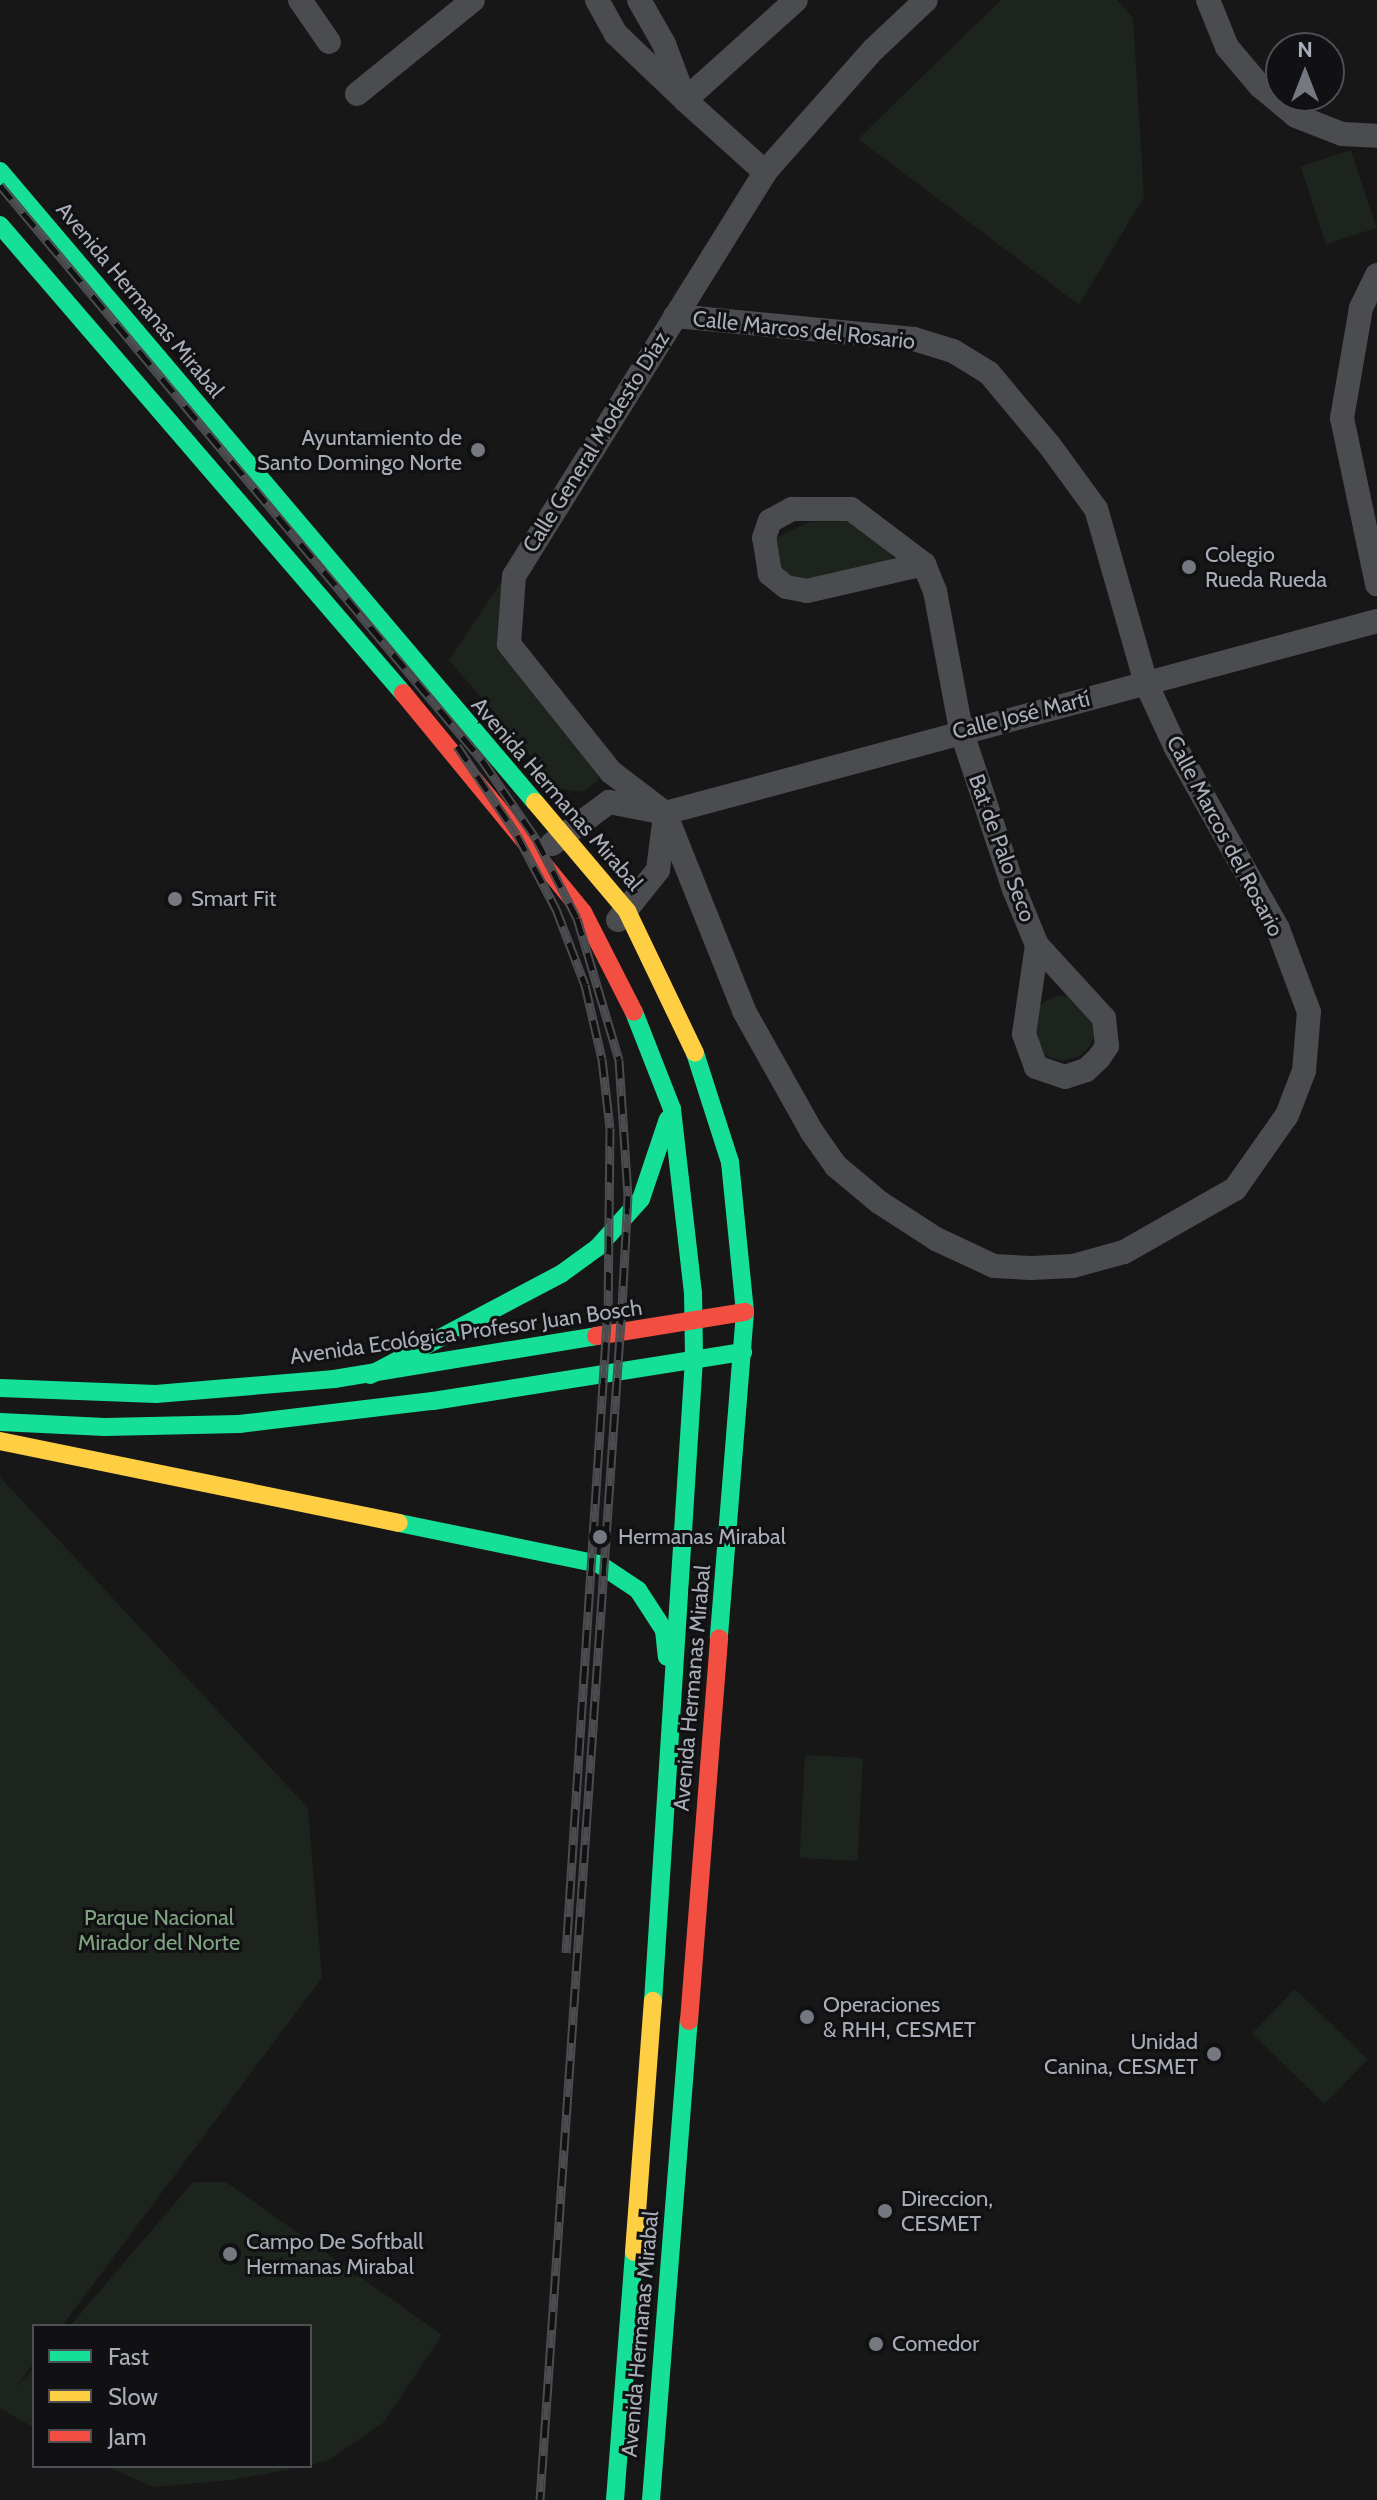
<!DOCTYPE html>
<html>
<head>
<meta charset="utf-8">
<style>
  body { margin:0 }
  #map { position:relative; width:1377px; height:2500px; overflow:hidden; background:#171717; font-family:Cabin,sans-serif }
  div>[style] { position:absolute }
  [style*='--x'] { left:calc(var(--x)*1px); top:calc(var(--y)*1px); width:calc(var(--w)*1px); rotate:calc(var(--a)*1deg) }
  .green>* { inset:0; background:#1d241e; transform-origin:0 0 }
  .round { border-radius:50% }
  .street>* { height:24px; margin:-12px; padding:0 12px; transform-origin:12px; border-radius:12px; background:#4b4c50 }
  .fast>* { height:18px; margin:-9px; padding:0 9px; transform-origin:9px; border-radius:9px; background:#16e098 }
  .slow>* { height:18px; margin:-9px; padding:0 9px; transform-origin:9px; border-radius:9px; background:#ffcf43 }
  .jam>* { height:18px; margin:-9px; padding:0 9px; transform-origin:9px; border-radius:9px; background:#f24e42 }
  .rail>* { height:9px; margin-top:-4.5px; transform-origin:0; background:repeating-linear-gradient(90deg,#111113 0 18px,#4b4c4f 0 36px); box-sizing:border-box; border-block:2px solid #4b4c4f }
  .dots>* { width:22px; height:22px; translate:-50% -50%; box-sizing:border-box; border:4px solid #111113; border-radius:50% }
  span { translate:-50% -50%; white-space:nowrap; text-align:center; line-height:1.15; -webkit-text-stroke:6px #111113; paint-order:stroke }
  .street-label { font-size:22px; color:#a8adb8 }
  .poi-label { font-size:22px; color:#a8adb8 }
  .right { translate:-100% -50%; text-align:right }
  .left { translate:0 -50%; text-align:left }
  .park-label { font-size:22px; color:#7fa381 }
  .legend { position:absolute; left:32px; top:2324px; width:280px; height:144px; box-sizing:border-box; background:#111113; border:2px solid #4d4f55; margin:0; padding:10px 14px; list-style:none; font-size:24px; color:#a8adb8 }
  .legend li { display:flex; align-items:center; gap:16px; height:40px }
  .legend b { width:40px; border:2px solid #4d4f55 }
  .north { position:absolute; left:1265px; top:32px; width:80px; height:80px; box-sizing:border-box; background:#111113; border:2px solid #4d4f55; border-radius:50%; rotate:0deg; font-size:22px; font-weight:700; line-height:32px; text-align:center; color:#a8adb8 }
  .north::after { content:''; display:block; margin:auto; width:28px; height:36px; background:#757880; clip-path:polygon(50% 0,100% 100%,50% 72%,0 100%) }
</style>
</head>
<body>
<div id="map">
  <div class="green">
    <i style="clip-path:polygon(1001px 0,1117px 0,1133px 18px,1144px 197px,1079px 305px,858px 139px)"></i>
    <i style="left:1351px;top:150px;width:82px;height:53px;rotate:72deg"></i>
    <i style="clip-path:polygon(849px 521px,882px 542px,895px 562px,800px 583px,777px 565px,775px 538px,810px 522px)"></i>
    <i style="clip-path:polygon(506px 575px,501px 609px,600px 769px,598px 780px,583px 792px,559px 789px,449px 660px)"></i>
    <i class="round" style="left:1031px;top:996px;width:64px;height:64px"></i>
    <i style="clip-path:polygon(0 1477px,308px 1808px,322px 1978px,62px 2326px,34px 2326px,34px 2363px,14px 2389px,34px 2368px,34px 2428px,0 2408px)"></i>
    <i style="left:805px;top:1755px;width:58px;height:103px;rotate:3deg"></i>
    <i style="left:1295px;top:1989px;width:101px;height:62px;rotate:44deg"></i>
    <i style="clip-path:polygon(193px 2182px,226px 2182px,442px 2335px,383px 2423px,327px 2461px,310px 2465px,310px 2326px,70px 2326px)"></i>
    <i style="clip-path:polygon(106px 2466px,305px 2466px,233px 2480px,153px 2487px)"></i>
  </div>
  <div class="street">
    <i style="--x:300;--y:0;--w:51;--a:55.4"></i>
    <i style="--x:597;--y:0;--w:39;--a:61"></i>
    <i style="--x:616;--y:34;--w:95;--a:43.7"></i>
    <i style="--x:685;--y:100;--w:149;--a:-42"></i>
    <i style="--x:639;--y:0;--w:51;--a:60.4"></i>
    <i style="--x:664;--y:44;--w:60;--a:69.4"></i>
    <i style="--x:685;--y:100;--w:108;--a:42"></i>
    <i style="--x:1208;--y:0;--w:51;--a:68"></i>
    <i style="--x:1227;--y:47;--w:51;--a:49.8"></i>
    <i style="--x:1260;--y:86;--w:47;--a:39.8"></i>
    <i style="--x:1296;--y:116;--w:49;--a:21.4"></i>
    <i style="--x:1342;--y:134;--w:35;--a:3"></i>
    <i style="--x:357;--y:94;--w:149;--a:-39"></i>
    <i style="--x:1377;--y:275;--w:37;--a:116"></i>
    <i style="--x:1361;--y:308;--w:112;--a:99.8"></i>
    <i style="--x:1342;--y:418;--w:170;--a:78.1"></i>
    <i style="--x:924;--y:564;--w:120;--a:167"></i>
    <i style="--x:807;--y:591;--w:21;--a:-169"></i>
    <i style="--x:786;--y:587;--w:21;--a:-141"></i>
    <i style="--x:770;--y:574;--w:36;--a:-99"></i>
    <i style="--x:764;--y:538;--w:18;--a:-71"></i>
    <i style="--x:770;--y:521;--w:25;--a:-29"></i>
    <i style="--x:792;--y:509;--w:59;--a:0"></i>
    <i style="--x:851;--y:509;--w:91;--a:37"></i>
    <i style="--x:924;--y:564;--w:29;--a:68"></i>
    <i style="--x:935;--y:591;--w:141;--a:79.4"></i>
    <i style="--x:961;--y:730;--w:168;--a:71.6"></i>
    <i style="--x:1014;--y:889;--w:61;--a:67.7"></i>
    <i style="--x:1037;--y:945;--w:99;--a:47.5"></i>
    <i style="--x:1104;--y:1018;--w:28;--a:84"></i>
    <i style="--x:1107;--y:1046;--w:14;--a:124"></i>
    <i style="--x:1099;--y:1058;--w:18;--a:137"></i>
    <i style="--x:1086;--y:1070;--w:22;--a:162"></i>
    <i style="--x:1065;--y:1077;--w:31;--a:-161"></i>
    <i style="--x:1036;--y:1067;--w:35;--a:-110"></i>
    <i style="--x:1024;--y:1034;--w:90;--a:-81.7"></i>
    <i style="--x:665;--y:813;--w:213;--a:68.2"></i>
    <i style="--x:744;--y:1011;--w:139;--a:60.7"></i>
    <i style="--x:812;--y:1132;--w:42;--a:54.8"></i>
    <i style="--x:836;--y:1166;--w:56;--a:39.9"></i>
    <i style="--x:879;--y:1202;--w:68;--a:33"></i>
    <i style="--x:936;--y:1239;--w:64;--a:25"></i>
    <i style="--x:994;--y:1266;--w:37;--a:3"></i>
    <i style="--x:1031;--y:1268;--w:42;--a:-2.7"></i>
    <i style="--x:1073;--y:1266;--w:53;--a:-15.4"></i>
    <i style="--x:1124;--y:1252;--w:128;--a:-29.6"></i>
    <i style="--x:1235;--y:1189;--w:90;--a:-54.9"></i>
    <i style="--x:1287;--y:1115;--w:47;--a:-68.9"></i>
    <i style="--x:1304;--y:1071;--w:59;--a:-85.2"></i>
    <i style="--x:1309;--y:1012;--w:89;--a:-110.5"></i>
    <i style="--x:1278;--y:929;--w:208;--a:-119.4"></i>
    <i style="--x:1176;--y:748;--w:72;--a:-114.8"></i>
    <i style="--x:1146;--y:683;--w:181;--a:-106"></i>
    <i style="--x:1096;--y:509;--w:78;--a:-126.1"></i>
    <i style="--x:1050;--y:446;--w:95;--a:-129.9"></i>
    <i style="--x:989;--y:373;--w:42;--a:-148.6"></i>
    <i style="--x:953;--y:351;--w:41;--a:-162.9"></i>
    <i style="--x:914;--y:339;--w:240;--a:-174.5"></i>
    <i style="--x:665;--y:813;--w:68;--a:-142.8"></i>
    <i style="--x:611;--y:772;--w:164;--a:-128.6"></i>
    <i style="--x:509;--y:644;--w:68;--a:-85.8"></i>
    <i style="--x:514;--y:576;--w:476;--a:-58.1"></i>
    <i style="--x:765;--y:172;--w:164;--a:-48.5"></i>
    <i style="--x:874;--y:49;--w:71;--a:-43.3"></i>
    <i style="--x:552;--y:844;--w:71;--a:-36.4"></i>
    <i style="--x:609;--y:802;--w:57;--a:11.1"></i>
    <i style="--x:665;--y:813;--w:737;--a:-15.09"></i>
    <i style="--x:618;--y:920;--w:64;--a:-51.3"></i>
    <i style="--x:658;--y:870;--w:55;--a:-82.7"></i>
  </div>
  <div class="fast">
    <i style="--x:0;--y:171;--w:827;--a:49.71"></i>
    <i style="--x:0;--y:225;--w:618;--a:49.27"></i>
    <i style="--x:634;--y:1012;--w:104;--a:68.6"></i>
    <i style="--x:672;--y:1109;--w:184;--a:83.5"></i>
    <i style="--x:693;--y:1292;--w:67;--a:89.1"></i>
    <i style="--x:694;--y:1359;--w:643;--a:93.65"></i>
    <i style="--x:695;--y:1053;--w:114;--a:72.2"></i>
    <i style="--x:730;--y:1162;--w:151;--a:84.3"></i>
    <i style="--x:745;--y:1312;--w:327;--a:94.6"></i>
    <i style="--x:370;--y:1375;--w:216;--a:-27.9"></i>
    <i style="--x:561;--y:1274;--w:46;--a:-36.1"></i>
    <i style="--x:598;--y:1247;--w:64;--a:-48.1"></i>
    <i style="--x:641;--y:1199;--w:84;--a:-71.4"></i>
    <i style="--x:0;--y:1388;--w:156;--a:2.2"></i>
    <i style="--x:156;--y:1394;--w:179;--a:-4.8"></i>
    <i style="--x:334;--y:1379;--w:266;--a:-9.3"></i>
    <i style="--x:0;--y:1422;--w:105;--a:2.7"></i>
    <i style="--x:105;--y:1427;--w:134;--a:-1.3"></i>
    <i style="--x:239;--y:1424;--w:195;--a:-6.8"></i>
    <i style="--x:433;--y:1401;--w:314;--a:-9"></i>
    <i style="--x:399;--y:1523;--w:204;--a:11.6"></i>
    <i style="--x:599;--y:1564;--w:47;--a:33.7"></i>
    <i style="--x:638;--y:1590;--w:48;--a:57"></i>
    <i style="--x:664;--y:1630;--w:27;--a:84"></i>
    <i style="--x:615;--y:2500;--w:249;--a:-85.6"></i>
    <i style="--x:651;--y:2500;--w:481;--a:-85.5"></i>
  </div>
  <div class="slow">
    <i style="--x:535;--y:802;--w:143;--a:49.8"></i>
    <i style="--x:627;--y:911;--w:157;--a:64.4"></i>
    <i style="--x:0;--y:1441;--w:407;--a:11.6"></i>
    <i style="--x:634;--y:2252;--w:252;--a:-85.7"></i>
  </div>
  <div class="jam">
    <i style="--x:403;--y:693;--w:283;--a:50.6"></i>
    <i style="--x:583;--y:912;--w:112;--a:63"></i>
    <i style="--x:596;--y:1336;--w:151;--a:-9.2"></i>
    <i style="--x:689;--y:2021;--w:384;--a:-85.5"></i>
  </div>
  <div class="rail">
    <i style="--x:0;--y:185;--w:750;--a:50.03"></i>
    <i style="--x:482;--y:760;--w:96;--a:55.6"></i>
    <i style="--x:536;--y:839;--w:89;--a:62.6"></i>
    <i style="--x:577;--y:918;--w:148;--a:73.5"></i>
    <i style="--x:619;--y:1060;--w:136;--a:86.2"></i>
    <i style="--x:628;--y:1196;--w:110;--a:93.1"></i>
    <i style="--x:622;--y:1306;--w:1197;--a:93.93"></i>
    <i style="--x:457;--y:746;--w:107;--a:56"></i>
    <i style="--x:517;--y:835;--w:84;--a:62.2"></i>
    <i style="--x:556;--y:909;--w:81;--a:69.1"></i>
    <i style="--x:585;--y:985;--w:76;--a:77.1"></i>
    <i style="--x:602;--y:1059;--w:69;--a:83.4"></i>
    <i style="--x:610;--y:1128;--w:178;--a:90.6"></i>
    <i style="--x:608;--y:1306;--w:648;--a:93.71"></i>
  </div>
  <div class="dots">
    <i style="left:478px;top:450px;background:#757880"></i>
    <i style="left:1189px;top:567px;background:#757880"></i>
    <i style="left:175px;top:899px;background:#757880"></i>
    <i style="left:600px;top:1537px;background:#757880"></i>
    <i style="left:807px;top:2017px;background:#757880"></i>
    <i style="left:1214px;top:2054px;background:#757880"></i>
    <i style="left:885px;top:2211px;background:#757880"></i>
    <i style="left:230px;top:2254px;background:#757880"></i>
    <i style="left:876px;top:2344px;background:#757880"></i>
  </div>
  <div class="street-label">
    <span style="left:140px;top:300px;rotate:50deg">Avenida Hermanas Mirabal</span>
    <span style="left:804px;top:330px;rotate:6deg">Calle Marcos del Rosario</span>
    <span style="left:596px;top:442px;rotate:-58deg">Calle General Modesto Díaz</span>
    <span style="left:1021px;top:715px;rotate:-14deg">Calle José Martí</span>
    <span style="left:557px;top:794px;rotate:49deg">Avenida Hermanas Mirabal</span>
    <span style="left:1225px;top:836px;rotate:62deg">Calle Marcos del Rosario</span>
    <span style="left:1002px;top:848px;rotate:70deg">Bat de Palo Seco</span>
    <span style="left:466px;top:1332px;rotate:-8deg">Avenida Ecológica Profesor Juan Bosch</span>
    <span style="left:692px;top:1688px;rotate:-85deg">Avenida Hermanas Mirabal</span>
    <span style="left:640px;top:2334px;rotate:-85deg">Avenida Hermanas Mirabal</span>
  </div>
  <div class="poi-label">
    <span class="right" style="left:462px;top:450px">Ayuntamiento de<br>Santo Domingo Norte</span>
    <span class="left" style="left:1205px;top:567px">Colegio<br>Rueda Rueda</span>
    <span class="left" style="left:191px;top:899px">Smart Fit</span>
    <span class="left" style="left:618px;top:1537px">Hermanas Mirabal</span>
    <span class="left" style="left:823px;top:2017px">Operaciones<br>&amp; RHH, CESMET</span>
    <span class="right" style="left:1198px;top:2054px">Unidad<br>Canina, CESMET</span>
    <span class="left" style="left:901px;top:2211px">Direccion,<br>CESMET</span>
    <span class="left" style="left:246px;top:2254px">Campo De Softball<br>Hermanas Mirabal</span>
    <span class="left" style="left:892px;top:2344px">Comedor</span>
  </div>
  <div class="park-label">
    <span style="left:159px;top:1930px">Parque Nacional<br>Mirador del Norte</span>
  </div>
  <ul class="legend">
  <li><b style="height:10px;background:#16e098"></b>Fast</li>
  <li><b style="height:10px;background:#ffcf43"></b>Slow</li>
  <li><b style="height:10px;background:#f24e42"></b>Jam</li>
  </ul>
  <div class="north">N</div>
</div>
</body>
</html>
